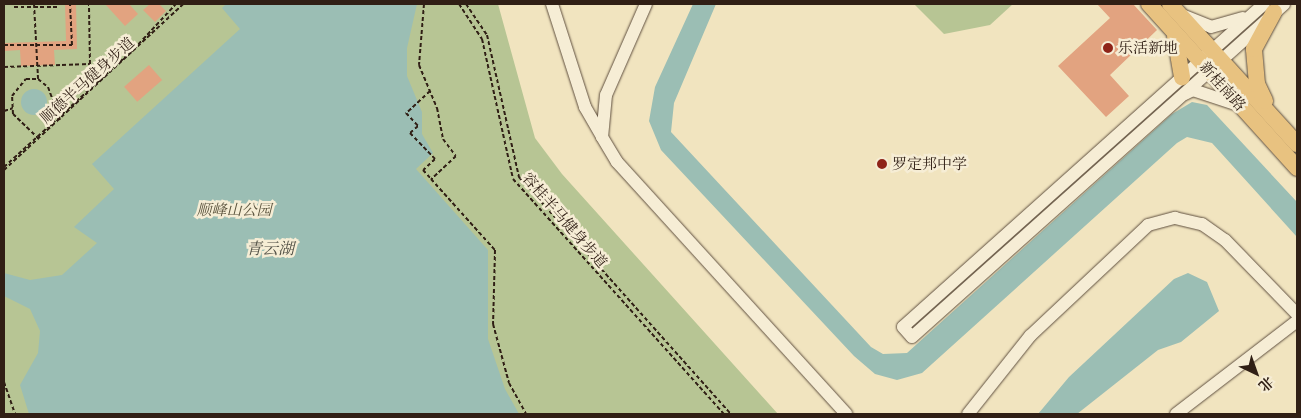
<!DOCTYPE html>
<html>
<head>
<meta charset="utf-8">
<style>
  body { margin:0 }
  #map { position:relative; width:1301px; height:418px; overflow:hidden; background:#f1e4bf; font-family:"Gentium Book Plus","Noto Serif SC",serif }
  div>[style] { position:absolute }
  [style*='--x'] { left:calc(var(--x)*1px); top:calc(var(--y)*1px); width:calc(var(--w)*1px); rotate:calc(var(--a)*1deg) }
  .green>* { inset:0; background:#b7c594 }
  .water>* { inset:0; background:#9bbeb4 }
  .round { border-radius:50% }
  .building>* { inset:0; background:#e2a380; transform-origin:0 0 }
  .path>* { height:2px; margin-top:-1px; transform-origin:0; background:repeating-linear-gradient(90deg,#301f15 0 4px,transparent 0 6.5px) }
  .roads { filter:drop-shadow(0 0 1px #605040) drop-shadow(0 0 1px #605040) }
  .minor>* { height:12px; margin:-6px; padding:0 6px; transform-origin:6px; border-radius:6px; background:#f6edd5 }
  .major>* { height:16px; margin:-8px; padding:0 8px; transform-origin:8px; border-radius:8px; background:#e8c280 }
  .dots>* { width:14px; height:14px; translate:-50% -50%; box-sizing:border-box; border:2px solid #f6edd5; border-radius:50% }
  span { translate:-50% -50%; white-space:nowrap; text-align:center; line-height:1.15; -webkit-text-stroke:5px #f6edd5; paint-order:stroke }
  .poi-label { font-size:15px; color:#301f15 }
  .left { translate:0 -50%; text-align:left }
  .street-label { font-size:15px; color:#301f15 }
  .park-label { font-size:15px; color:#58513b; font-style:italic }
  .water-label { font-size:16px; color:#504f45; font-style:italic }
  .frame { position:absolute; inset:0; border:5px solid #301f15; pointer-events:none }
  .north { position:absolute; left:1231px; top:348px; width:50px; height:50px; -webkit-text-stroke:4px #f6edd5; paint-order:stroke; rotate:138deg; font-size:14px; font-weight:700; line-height:20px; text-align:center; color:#301f15 }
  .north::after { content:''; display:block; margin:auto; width:18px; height:22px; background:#301f15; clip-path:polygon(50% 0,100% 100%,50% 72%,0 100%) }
</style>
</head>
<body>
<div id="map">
  <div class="green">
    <i style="clip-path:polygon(4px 4px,498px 4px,535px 138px,562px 174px,778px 414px,4px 414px)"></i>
    <i style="clip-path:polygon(914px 4px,1013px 4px,990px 25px,944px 34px)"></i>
  </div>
  <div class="water">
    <i style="clip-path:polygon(226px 4px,417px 4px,407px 48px,407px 76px,422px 112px,422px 134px,433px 153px,416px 169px,488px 250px,488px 339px,505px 389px,519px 414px,29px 414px,20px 385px,38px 353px,40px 331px,30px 309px,4px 296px,4px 273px,30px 280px,62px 275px,97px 243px,74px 227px,114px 189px,92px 164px,240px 29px,222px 8px)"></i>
    <i style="clip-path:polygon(693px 4px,716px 4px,674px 103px,671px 132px,871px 347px,883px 354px,907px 353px,1172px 114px,1192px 102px,1207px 105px,1297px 202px,1297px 237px,1212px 143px,1187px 137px,1177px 143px,922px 373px,897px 380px,875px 374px,854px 356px,661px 150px,649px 121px,655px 87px)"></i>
    <i class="round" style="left:21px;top:89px;width:26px;height:26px"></i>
    <i style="clip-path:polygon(1188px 273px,1207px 282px,1219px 311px,1181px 342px,1158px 350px,1077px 414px,1038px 414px,1069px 377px,1174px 279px)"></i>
  </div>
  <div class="building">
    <i style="clip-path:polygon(65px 4px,76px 4px,77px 49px,54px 50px,55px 65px,21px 66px,20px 50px,4px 51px,4px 43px,66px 41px)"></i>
    <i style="clip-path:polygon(105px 4px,129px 4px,138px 14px,125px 26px)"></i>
    <i style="clip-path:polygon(150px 4px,159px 4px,166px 11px,155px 22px,143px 10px)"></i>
    <i style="clip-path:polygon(1097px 4px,1133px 4px,1157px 30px,1110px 75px,1129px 96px,1106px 117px,1058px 66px,1110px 18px)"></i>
    <i style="left:149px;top:65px;width:20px;height:33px;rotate:49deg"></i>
  </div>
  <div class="path">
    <i style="--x:34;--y:4;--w:75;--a:86.9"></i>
    <i style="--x:424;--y:4;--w:61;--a:94.7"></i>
    <i style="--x:419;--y:65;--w:47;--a:67.3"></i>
    <i style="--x:437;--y:108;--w:32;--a:79"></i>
    <i style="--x:443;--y:139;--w:21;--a:53"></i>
    <i style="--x:456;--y:156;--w:34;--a:137"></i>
    <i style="--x:431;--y:179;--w:96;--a:48"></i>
    <i style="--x:495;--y:250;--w:74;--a:91.5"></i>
    <i style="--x:493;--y:324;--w:61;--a:74.8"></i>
    <i style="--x:509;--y:383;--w:35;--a:61"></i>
    <i style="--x:459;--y:4;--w:42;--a:56.7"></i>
    <i style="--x:482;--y:39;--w:143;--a:77.5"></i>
    <i style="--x:513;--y:179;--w:316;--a:48.1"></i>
    <i style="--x:466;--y:4;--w:37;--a:56"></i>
    <i style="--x:487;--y:35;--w:146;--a:77.3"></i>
    <i style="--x:519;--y:177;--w:318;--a:48.2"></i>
    <i style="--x:14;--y:7;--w:45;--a:0"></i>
    <i style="--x:4;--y:45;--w:68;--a:0"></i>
    <i style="--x:72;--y:45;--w:41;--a:-92.8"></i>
    <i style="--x:4;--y:67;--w:86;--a:-2"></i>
    <i style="--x:90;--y:64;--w:60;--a:-91"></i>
    <i style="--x:430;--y:91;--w:33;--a:137"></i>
    <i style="--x:406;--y:113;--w:18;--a:47"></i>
    <i style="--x:418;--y:126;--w:11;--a:139"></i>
    <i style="--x:410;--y:133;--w:36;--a:46"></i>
    <i style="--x:435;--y:159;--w:16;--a:137"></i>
    <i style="--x:423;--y:170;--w:12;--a:48"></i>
    <i style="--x:4;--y:111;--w:9;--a:-18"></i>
    <i style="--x:39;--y:139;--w:36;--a:-136"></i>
    <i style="--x:13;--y:114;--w:18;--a:-93"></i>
    <i style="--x:12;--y:96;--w:22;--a:-51"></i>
    <i style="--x:26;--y:79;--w:12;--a:0"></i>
    <i style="--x:38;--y:79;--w:13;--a:39"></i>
    <i style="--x:48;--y:87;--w:35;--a:70"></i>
    <i style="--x:4;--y:167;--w:176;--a:-42.2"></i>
    <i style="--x:134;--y:49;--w:62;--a:-47"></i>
    <i style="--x:4;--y:170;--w:244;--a:-42.8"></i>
    <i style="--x:4;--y:382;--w:34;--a:71"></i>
  </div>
  <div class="roads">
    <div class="minor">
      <i style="--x:552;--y:4;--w:108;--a:72.2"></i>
      <i style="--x:585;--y:107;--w:34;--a:60"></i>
      <i style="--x:646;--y:4;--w:99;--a:113.7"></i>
      <i style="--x:606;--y:95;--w:42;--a:95.4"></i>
      <i style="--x:602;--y:137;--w:29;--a:59"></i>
      <i style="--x:617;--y:162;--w:341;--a:47.7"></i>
      <i style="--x:1264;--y:4;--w:484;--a:138.2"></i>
      <i style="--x:903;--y:327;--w:13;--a:48"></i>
      <i style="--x:912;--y:337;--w:499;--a:-41.8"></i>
      <i style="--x:1182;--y:15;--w:31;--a:22"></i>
      <i style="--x:1211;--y:27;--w:33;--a:-16"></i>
      <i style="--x:1185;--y:94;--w:9;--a:-27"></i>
      <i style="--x:1193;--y:90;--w:47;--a:18.4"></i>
      <i style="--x:968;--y:414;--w:100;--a:-51.5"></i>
      <i style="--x:1030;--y:336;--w:162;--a:-43.2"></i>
      <i style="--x:1148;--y:225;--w:28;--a:-15"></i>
      <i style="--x:1175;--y:218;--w:28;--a:13"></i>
      <i style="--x:1202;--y:224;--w:28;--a:35"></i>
      <i style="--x:1225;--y:240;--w:103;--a:45.8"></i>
      <i style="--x:1176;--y:414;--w:153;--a:-37.5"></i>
    </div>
    <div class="major">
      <i style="--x:1149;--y:4;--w:221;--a:47.9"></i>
      <i style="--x:1170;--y:4;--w:189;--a:47.8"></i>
      <i style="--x:1175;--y:36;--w:42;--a:80.3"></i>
      <i style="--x:1265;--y:101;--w:19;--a:-115"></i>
      <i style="--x:1257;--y:84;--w:35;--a:-95"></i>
      <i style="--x:1254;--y:49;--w:42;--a:-61.6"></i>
    </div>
  </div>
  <div class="dots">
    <i style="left:1108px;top:48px;background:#8f2418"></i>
    <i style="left:882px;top:164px;background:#8f2418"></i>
  </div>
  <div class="poi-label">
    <span class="left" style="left:1118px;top:48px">乐活新地</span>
    <span class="left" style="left:892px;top:164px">罗定邦中学</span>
  </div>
  <div class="street-label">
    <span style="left:87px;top:80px;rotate:-42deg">顺德半马健身步道</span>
    <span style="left:1223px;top:86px;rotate:48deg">新桂南路</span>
    <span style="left:565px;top:220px;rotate:49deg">容桂半马健身步道</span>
  </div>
  <div class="park-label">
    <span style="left:234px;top:210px">顺峰山公园</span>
  </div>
  <div class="water-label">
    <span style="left:270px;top:248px">青云湖</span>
  </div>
  <div class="frame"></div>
  <div class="north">北</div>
</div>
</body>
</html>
